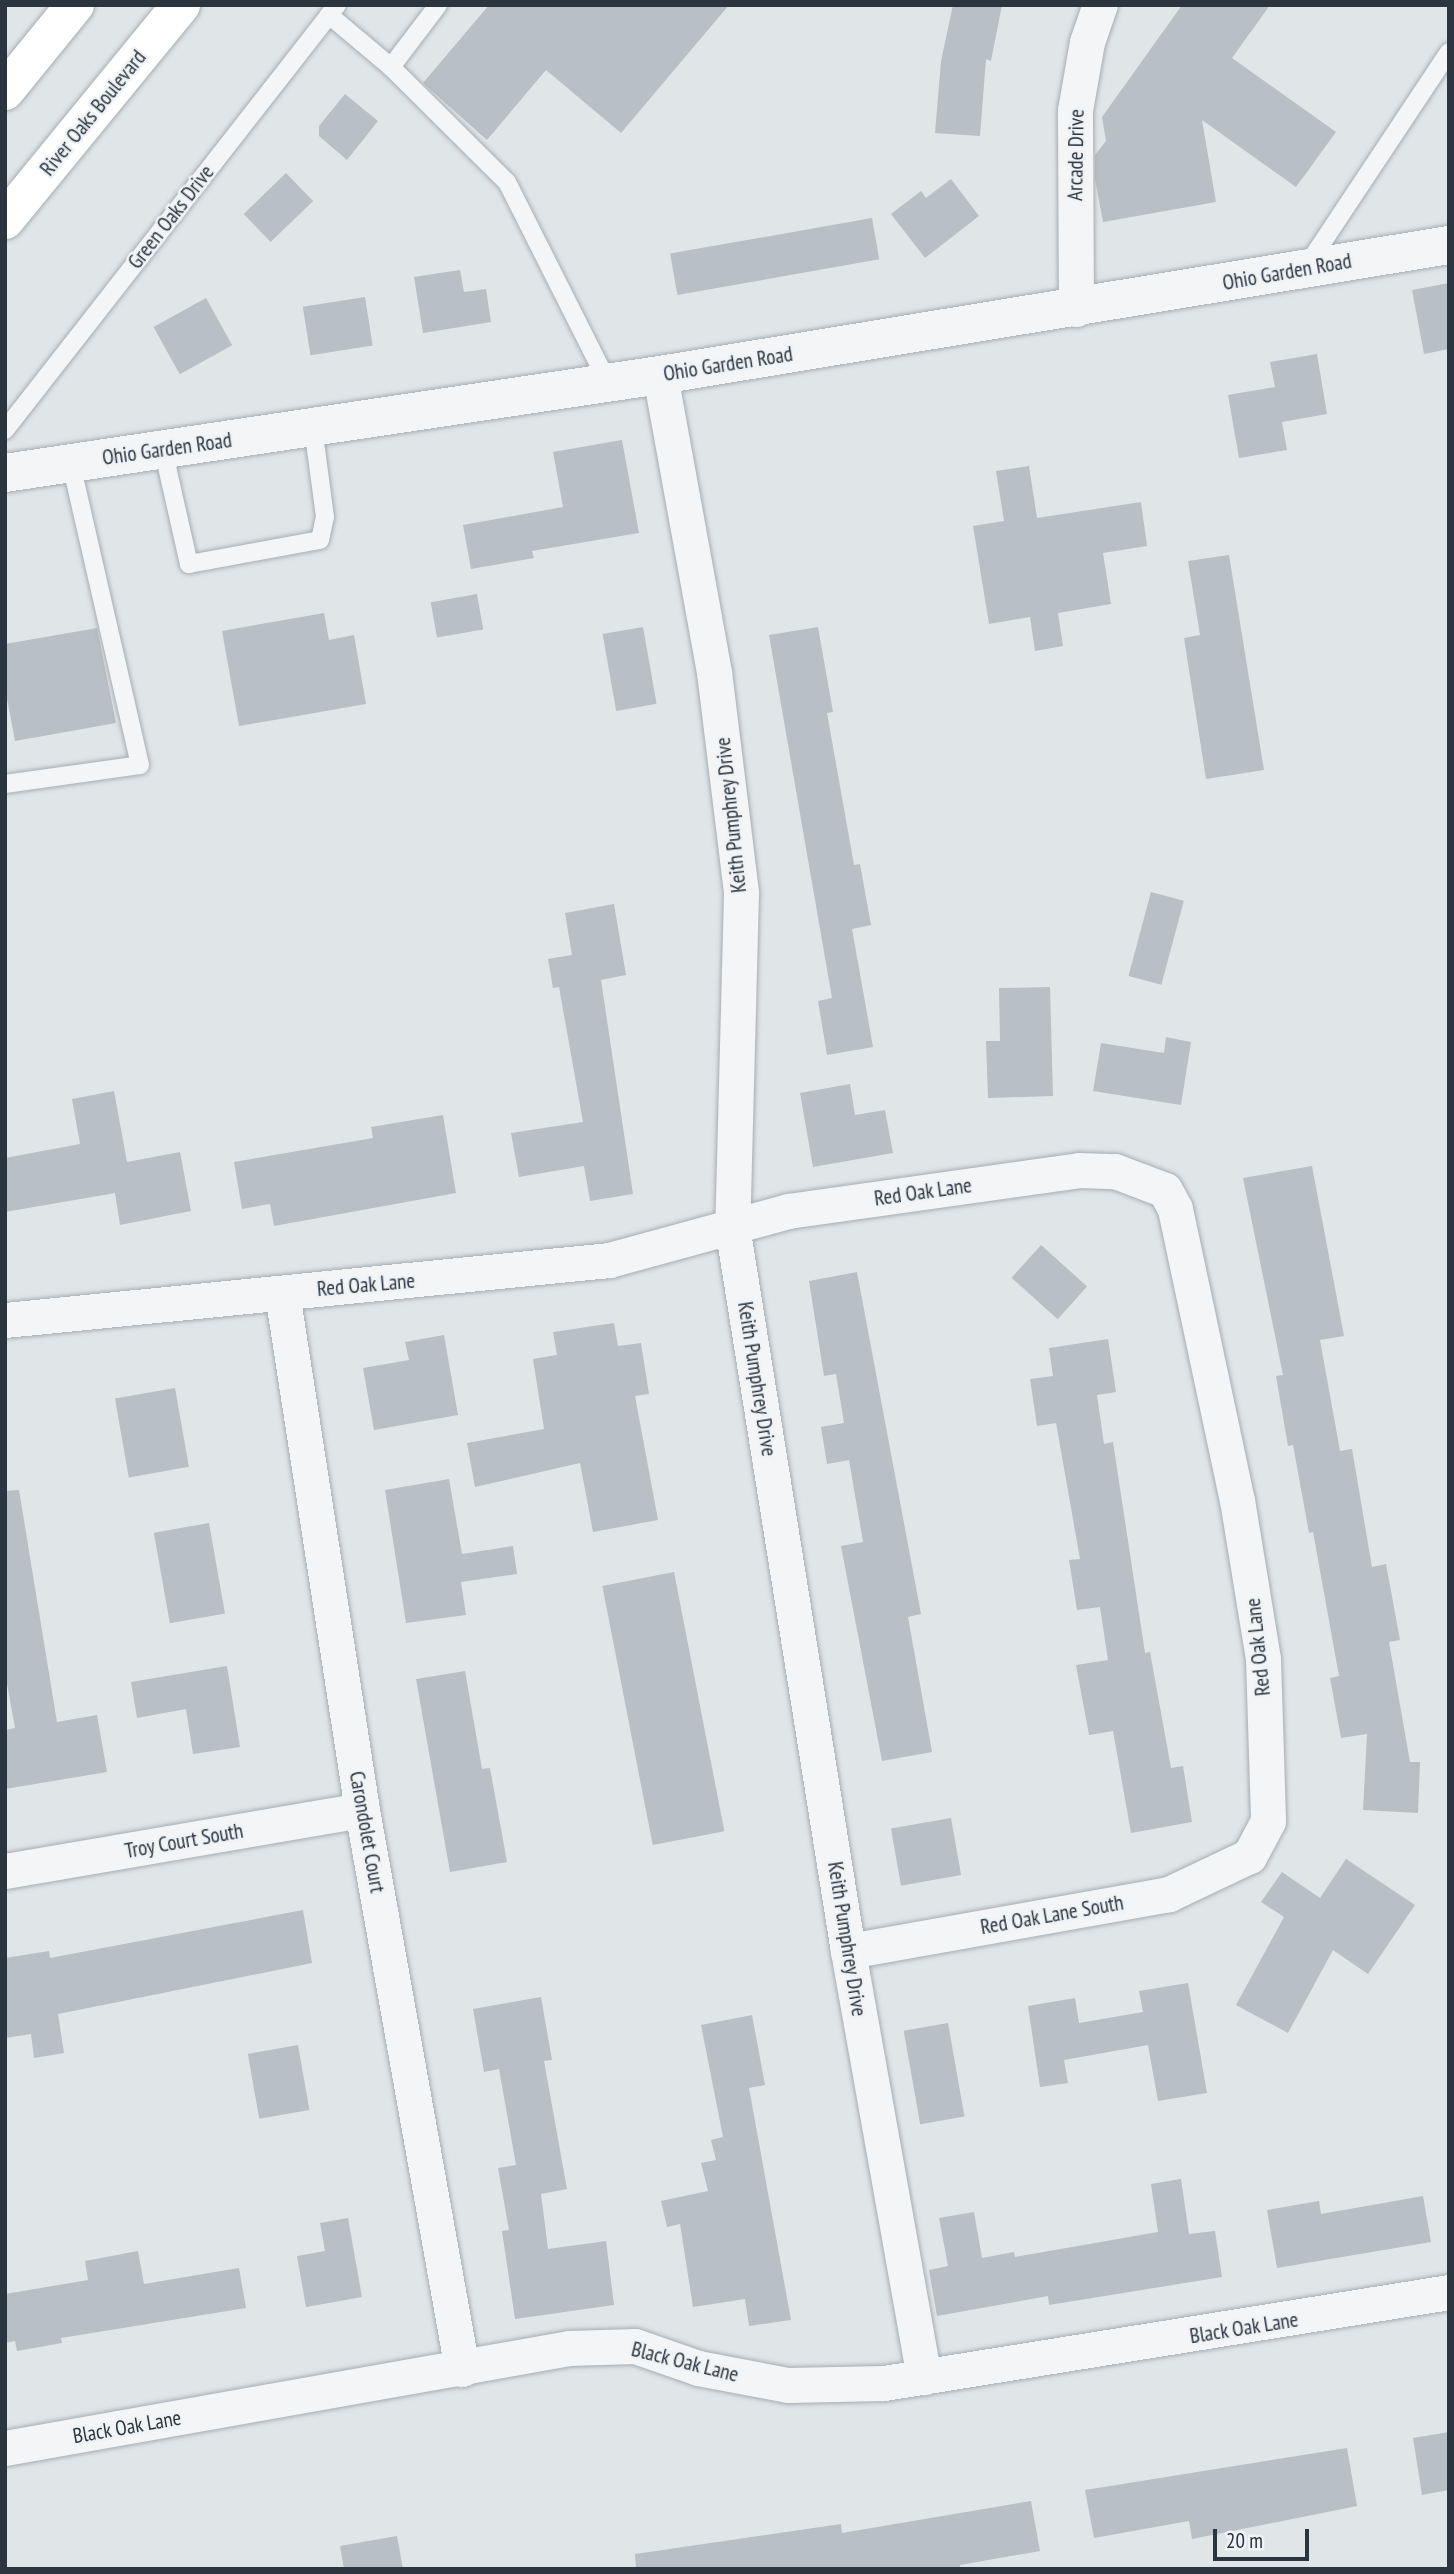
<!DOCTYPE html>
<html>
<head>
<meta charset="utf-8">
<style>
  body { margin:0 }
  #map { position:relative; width:1454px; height:2574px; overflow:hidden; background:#e0e5e8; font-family:"PT Sans Narrow",sans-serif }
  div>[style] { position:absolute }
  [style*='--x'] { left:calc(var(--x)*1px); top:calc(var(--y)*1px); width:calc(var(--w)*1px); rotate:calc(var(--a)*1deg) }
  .building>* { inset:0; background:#b8bfc5; transform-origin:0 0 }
  .roads { filter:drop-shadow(0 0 2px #a6adb2) drop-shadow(0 0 2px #a6adb2) }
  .service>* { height:18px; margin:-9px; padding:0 9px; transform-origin:9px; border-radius:9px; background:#f3f5f7 }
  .minor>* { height:35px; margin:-17.5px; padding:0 17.5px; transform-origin:17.5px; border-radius:17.5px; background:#f3f5f7 }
  .tertiary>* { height:38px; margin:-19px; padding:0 19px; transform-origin:19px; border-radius:19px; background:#f3f5f7 }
  .primary>* { height:38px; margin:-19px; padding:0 19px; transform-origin:19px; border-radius:19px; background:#fff }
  span { translate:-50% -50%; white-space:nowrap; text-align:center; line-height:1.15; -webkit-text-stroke:5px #f0f3f6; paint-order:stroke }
  .street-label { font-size:21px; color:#2a353f }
  .frame { position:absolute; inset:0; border:7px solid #2a353f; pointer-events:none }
  .scale { position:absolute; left:1213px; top:2529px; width:96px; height:32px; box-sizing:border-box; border:4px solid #2a353f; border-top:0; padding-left:9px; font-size:21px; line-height:24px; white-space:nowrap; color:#2a353f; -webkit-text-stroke:5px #f0f3f6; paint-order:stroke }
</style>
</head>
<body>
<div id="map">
  <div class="building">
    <i style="clip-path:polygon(489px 5px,729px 5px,621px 133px,546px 70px,487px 140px,423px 83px)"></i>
    <i style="clip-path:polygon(953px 5px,1002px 5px,991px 61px,986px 59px,980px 136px,935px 133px,941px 61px)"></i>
    <i style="clip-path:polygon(1182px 5px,1270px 5px,1232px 58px,1336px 132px,1296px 187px,1202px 120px,1216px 202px,1103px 222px,1095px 179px,1095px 155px,1106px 141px,1102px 117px)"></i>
    <i style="clip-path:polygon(345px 94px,378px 121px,347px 160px,319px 136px,319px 126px)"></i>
    <i style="left:286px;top:173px;width:39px;height:59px;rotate:46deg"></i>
    <i style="clip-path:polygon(951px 179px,979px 216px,925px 258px,891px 214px,921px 191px,926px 198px)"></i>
    <i style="left:872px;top:218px;width:42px;height:205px;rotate:80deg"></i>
    <i style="clip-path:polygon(460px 270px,464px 292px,486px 289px,491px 322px,423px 333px,414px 277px)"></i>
    <i style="clip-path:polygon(1449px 283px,1449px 349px,1424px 354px,1412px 290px)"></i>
    <i style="left:365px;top:297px;width:49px;height:63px;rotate:81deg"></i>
    <i style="left:206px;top:298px;width:54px;height:60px;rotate:61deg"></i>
    <i style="clip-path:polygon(1317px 354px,1327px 414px,1282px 422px,1287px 450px,1239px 458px,1228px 395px,1275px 387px,1270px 362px)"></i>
    <i style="clip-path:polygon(622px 440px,639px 533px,532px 551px,534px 558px,471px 569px,463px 525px,563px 507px,553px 452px)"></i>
    <i style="clip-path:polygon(1029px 466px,1037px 518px,1141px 502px,1147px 546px,1103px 553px,1111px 604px,1058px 613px,1063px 646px,1035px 651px,1030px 617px,989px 624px,973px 526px,1004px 521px,996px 471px)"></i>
    <i style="clip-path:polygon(1229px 555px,1264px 770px,1206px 779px,1184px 638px,1200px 635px,1188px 561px)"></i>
    <i style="left:477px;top:594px;width:36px;height:47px;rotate:80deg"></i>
    <i style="clip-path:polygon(324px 613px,329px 640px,354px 635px,366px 704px,239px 726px,222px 631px)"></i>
    <i style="left:643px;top:627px;width:78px;height:41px;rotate:80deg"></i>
    <i style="clip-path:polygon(818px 627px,833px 712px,827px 713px,854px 865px,860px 864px,871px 925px,852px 929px,873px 1047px,827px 1055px,818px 1001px,832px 998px,769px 635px)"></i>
    <i style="clip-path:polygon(97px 628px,116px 723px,15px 741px,5px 688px,5px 644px)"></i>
    <i style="left:1151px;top:892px;width:34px;height:87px;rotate:15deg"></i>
    <i style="clip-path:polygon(614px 904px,626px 975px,601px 980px,633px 1194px,590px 1201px,584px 1166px,519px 1177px,511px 1133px,583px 1122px,559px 987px,553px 988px,548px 959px,572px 955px,565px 913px)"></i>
    <i style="clip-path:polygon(1050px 987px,1053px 1096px,988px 1098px,986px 1041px,1000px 1041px,999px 988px)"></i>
    <i style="clip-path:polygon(1166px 1037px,1191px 1042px,1181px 1105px,1093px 1091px,1101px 1043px,1164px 1053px)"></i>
    <i style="clip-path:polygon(850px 1084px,855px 1115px,885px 1110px,893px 1153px,813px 1167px,800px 1093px)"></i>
    <i style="clip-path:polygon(114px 1091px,127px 1162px,180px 1152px,191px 1211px,120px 1225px,115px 1193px,5px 1212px,5px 1158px,80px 1144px,72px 1099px)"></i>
    <i style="clip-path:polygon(443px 1115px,456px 1193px,274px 1226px,270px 1204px,242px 1209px,234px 1162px,373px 1138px,371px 1127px)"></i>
    <i style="clip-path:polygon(1312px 1166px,1344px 1336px,1320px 1340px,1340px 1451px,1352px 1449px,1372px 1567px,1386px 1564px,1400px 1640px,1389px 1642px,1410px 1762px,1420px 1762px,1418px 1813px,1363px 1810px,1367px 1734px,1341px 1738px,1330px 1678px,1339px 1676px,1313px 1532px,1309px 1533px,1293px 1445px,1288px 1446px,1276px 1376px,1283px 1375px,1243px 1178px)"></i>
    <i style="left:1041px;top:1245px;width:62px;height:44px;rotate:42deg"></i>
    <i style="clip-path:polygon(857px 1272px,921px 1614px,908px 1617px,932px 1752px,882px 1761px,841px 1546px,863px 1542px,849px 1460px,827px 1464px,821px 1427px,844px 1423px,836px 1374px,824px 1376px,809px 1281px)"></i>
    <i style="clip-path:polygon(614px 1323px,618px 1346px,641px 1343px,649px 1394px,635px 1396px,658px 1520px,593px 1532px,580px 1463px,475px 1487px,467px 1443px,544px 1429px,533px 1359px,557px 1355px,553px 1332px)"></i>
    <i style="clip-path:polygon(444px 1335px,458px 1415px,374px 1430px,363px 1368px,409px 1360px,405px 1342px)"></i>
    <i style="clip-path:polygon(1108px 1339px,1116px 1392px,1097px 1395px,1104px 1444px,1113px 1442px,1145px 1653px,1150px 1652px,1171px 1768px,1183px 1766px,1192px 1822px,1131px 1833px,1113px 1731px,1089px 1735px,1076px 1665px,1108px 1660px,1100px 1607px,1077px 1610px,1069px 1560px,1080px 1559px,1056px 1423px,1037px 1426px,1030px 1379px,1053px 1376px,1049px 1348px)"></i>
    <i style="left:175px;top:1388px;width:80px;height:61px;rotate:80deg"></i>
    <i style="clip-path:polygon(449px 1479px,462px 1554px,513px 1546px,517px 1574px,461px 1582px,466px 1615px,406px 1623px,385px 1490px)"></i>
    <i style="clip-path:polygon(19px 1490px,57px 1722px,97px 1715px,107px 1772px,5px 1789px,5px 1730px,15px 1728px,5px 1673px,5px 1491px)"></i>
    <i style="left:209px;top:1523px;width:92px;height:56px;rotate:80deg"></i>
    <i style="left:674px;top:1572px;width:264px;height:73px;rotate:79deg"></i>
    <i style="clip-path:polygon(227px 1666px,240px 1747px,193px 1754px,186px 1709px,137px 1718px,131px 1682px)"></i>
    <i style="clip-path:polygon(465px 1671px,482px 1769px,490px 1768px,507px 1862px,450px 1872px,416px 1679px)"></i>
    <i style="left:951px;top:1818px;width:58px;height:61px;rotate:80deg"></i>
    <i style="clip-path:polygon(1346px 1859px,1415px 1905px,1368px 1974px,1333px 1950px,1288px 2033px,1236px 2005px,1284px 1917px,1261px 1902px,1282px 1872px,1320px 1898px)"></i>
    <i style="clip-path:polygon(303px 1910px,312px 1963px,58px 2014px,64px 2053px,34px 2058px,31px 2034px,5px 2038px,5px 1958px,49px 1951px,50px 1958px)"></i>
    <i style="clip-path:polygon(1188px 1983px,1207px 2093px,1158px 2101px,1148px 2045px,1064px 2060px,1068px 2083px,1040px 2087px,1028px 2006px,1075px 1998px,1079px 2023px,1143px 2012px,1139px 1991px)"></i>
    <i style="clip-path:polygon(541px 1997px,552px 2060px,544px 2061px,567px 2189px,541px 2194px,548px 2249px,606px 2241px,614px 2305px,515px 2319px,502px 2231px,509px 2230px,498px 2168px,516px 2165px,499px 2069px,484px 2072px,473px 2009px)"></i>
    <i style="clip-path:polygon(752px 2015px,765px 2085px,749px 2088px,791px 2320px,749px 2326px,745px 2299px,693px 2307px,680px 2224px,667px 2227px,661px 2201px,708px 2191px,701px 2163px,716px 2160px,711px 2140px,723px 2137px,701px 2025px)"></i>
    <i style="left:948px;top:2023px;width:95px;height:45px;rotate:80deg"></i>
    <i style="left:298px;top:2045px;width:66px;height:51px;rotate:80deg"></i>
    <i style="clip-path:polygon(1181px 2179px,1189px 2234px,1215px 2231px,1222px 2277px,1049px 2305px,1048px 2296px,937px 2316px,929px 2270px,948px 2266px,939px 2218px,974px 2212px,982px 2258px,1014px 2252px,1015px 2257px,1158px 2232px,1151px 2184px)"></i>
    <i style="clip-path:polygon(1423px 2196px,1431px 2242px,1277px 2268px,1267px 2210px,1319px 2201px,1321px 2214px)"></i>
    <i style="clip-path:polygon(348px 2218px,362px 2297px,306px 2307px,297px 2256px,325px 2251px,320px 2223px)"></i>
    <i style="clip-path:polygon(138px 2251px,144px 2284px,239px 2268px,246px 2308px,61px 2338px,62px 2343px,17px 2351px,15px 2341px,5px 2343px,5px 2294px,88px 2280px,85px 2261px)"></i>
    <i style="clip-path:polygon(1449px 2432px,1449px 2490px,1422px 2495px,1413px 2438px)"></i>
    <i style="clip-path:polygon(1347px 2448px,1357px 2506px,1192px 2539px,1189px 2521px,1094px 2538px,1085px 2490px)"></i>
    <i style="clip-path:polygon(1031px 2501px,1040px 2551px,960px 2565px,960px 2569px,636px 2569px,635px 2554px,841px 2524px,842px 2533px)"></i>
    <i style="clip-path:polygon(397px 2536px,403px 2569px,344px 2569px,340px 2546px)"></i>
  </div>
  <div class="roads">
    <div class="service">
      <i style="--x:329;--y:15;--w:81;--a:40"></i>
      <i style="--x:391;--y:67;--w:163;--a:44.8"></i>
      <i style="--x:507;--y:182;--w:225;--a:63.3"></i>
      <i style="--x:391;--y:67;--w:78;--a:-52.8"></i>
      <i style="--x:1306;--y:267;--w:258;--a:-56.4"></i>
      <i style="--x:5;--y:430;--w:539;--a:-52"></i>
      <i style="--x:163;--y:449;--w:118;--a:77.3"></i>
      <i style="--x:189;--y:564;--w:133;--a:-10.4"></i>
      <i style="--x:320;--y:540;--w:24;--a:-78"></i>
      <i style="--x:325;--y:517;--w:91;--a:-97.6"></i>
      <i style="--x:5;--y:784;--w:136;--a:-8"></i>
      <i style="--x:140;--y:765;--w:310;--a:-102.9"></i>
    </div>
    <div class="minor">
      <i style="--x:1076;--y:309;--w:199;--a:-90.3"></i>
      <i style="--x:1075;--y:110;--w:69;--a:-80"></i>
      <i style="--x:1087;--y:42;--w:39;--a:-71"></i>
      <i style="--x:660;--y:375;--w:302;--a:79.7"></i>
      <i style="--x:714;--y:672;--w:223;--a:83"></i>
      <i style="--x:741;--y:893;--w:333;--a:91.5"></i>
      <i style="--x:732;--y:1226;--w:734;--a:80.91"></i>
      <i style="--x:848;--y:1951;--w:433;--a:79.9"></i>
      <i style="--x:282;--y:1293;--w:523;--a:81.2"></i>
      <i style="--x:362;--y:1810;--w:568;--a:79.86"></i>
      <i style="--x:5;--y:1320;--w:607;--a:-5.67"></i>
      <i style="--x:609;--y:1260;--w:186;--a:-15.3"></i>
      <i style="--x:788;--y:1211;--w:294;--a:-8"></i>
      <i style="--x:1079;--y:1170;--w:36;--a:2"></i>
      <i style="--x:1115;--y:1171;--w:53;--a:20.8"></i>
      <i style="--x:1165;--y:1190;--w:21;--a:62"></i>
      <i style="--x:1175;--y:1209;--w:298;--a:78"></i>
      <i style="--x:1237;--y:1500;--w:161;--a:80.7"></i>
      <i style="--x:1263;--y:1659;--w:162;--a:88.2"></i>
      <i style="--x:1268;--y:1821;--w:40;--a:118"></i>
      <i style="--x:1249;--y:1856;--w:89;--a:154.6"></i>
      <i style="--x:1169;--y:1894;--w:326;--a:169.9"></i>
      <i style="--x:5;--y:1871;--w:362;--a:-9.7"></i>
      <i style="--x:5;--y:2448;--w:573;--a:-10.05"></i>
      <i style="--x:569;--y:2348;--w:66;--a:-1.7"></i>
      <i style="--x:635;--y:2346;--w:67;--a:19.2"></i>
      <i style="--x:698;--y:2368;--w:92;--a:10.7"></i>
      <i style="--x:788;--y:2385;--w:96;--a:-1.2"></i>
      <i style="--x:884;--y:2383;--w:572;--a:-9.15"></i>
    </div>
    <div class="tertiary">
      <i style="--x:5;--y:473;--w:662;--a:-8.51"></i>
      <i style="--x:660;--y:375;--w:800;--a:-9.36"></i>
    </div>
    <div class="primary">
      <i style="--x:5;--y:91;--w:111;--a:-50.9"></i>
      <i style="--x:5;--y:220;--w:278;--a:-50.7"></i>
    </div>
  </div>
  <div class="street-label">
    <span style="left:93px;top:113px;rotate:-51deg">River Oaks Boulevard</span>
    <span style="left:1076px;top:155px;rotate:-89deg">Arcade Drive</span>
    <span style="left:171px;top:217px;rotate:-52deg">Green Oaks Drive</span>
    <span style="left:1287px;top:272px;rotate:-10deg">Ohio Garden Road</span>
    <span style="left:728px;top:364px;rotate:-9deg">Ohio Garden Road</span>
    <span style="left:167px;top:449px;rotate:-8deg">Ohio Garden Road</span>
    <span style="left:731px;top:815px;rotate:-96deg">Keith Pumphrey Drive</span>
    <span style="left:923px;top:1192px;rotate:-8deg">Red Oak Lane</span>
    <span style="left:366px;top:1285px;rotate:-5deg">Red Oak Lane</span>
    <span style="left:757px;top:1379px;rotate:81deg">Keith Pumphrey Drive</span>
    <span style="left:1258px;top:1647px;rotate:-96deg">Red Oak Lane</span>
    <span style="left:367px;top:1832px;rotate:80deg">Carondolet Court</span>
    <span style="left:184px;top:1841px;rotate:-10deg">Troy Court South</span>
    <span style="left:1052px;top:1915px;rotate:-10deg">Red Oak Lane South</span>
    <span style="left:847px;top:1939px;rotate:81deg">Keith Pumphrey Drive</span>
    <span style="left:1244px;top:2328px;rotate:-9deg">Black Oak Lane</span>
    <span style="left:685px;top:2362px;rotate:14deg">Black Oak Lane</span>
    <span style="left:127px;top:2427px;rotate:-10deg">Black Oak Lane</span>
  </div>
  <div class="frame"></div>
  <div class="scale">20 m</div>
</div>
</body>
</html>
